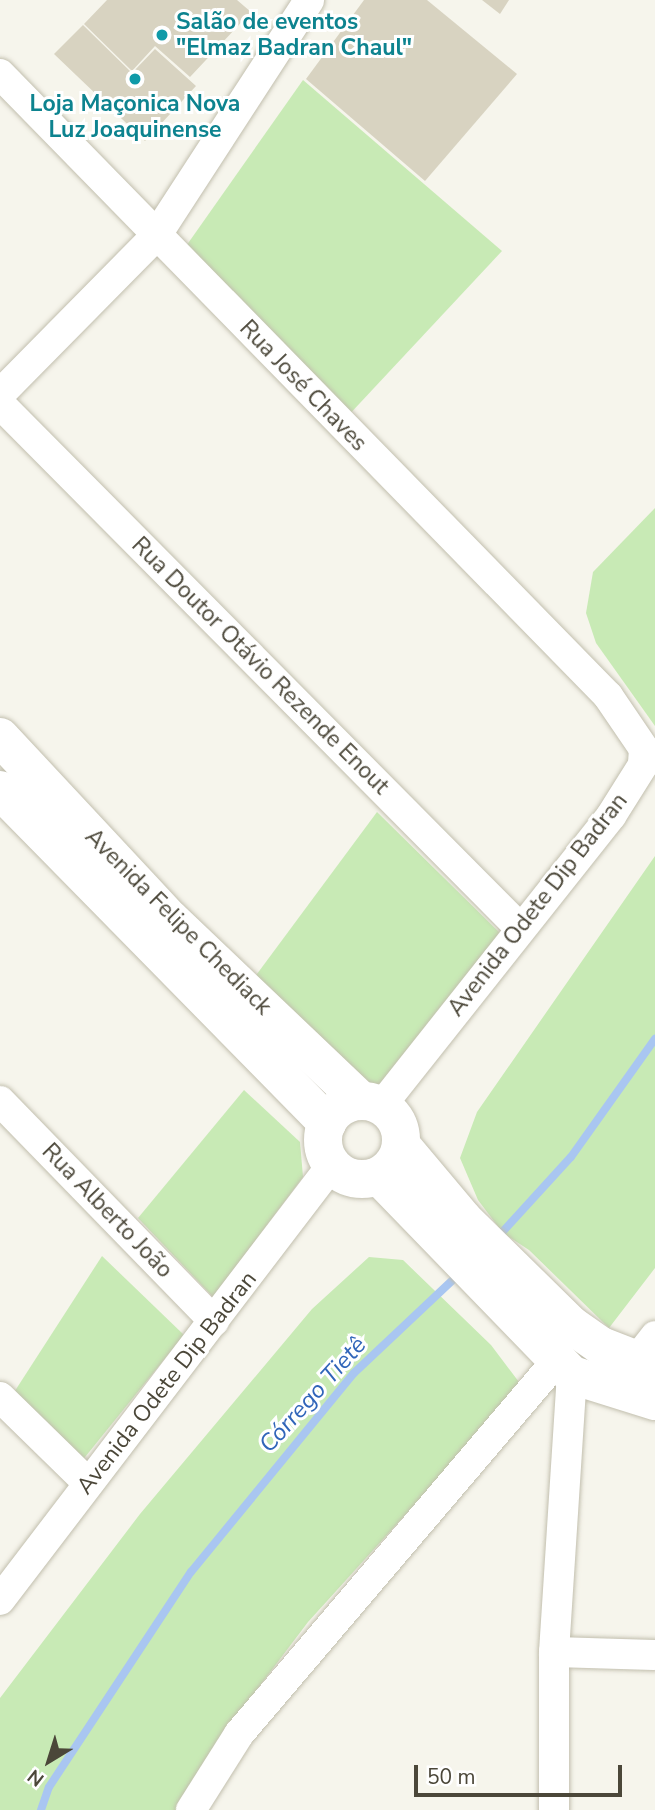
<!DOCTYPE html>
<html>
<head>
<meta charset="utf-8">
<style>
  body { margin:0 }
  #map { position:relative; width:655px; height:1810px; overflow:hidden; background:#f6f5ec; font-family:"Nunito Sans",sans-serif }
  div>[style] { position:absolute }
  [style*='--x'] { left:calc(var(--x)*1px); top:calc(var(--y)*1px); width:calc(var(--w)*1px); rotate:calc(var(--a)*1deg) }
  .green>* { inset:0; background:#c8eab5 }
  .stream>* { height:8px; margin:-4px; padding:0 4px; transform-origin:4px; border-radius:4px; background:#a9c6f1 }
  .building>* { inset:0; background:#d8d3c1 }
  .roads { filter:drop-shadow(0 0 2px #c2bfae) drop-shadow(0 0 2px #c2bfae) }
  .minor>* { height:30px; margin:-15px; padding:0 15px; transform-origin:15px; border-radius:15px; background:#fff }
  .tertiary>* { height:38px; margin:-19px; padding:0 19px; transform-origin:19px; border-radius:19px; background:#fff }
  .tertiary>.ring { margin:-19px; padding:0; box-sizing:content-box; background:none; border:38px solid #fff; border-radius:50% }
  .dots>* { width:19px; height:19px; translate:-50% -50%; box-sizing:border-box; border:4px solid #fff; border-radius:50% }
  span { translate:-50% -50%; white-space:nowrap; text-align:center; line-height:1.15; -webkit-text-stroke:6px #fff; paint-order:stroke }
  .culture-label { font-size:23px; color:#0d838f; font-weight:700 }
  .left { translate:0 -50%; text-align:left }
  .street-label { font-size:23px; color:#4b4739 }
  .water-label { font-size:24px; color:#3065b9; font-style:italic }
  .north { position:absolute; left:14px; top:1726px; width:70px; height:70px; -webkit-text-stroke:5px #fff; paint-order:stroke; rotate:218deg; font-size:19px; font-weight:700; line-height:28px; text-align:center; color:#4b4739 }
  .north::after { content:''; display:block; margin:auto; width:24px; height:32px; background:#4b4739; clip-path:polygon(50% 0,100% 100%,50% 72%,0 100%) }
  .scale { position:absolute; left:414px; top:1765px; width:208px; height:32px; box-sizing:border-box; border:4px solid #4b4739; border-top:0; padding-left:9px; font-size:21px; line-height:24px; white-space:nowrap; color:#4b4739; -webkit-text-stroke:5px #fff; paint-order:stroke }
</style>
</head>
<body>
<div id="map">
  <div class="green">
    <i style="clip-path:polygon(303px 80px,502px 251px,346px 418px,184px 249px)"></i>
    <i style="clip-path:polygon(655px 508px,655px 726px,596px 643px,586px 613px,593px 572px)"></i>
    <i style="clip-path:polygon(377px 812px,501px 934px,380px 1092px,254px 978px)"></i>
    <i style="clip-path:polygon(655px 856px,655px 1268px,609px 1328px,529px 1250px,503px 1233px,478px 1200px,460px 1158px,477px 1112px)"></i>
    <i style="clip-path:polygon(244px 1090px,300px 1142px,303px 1177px,213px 1297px,138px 1218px)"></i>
    <i style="clip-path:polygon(102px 1256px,184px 1335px,81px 1462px,11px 1397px)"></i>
    <i style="clip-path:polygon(369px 1257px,403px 1260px,491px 1345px,522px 1386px,308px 1622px,218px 1741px,180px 1810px,0 1810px,0 1698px,140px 1514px,312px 1309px)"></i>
  </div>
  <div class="stream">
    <i style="--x:496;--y:1239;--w:111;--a:-47.6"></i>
    <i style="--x:571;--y:1157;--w:145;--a:-54.6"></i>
    <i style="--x:41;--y:1810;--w:24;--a:-71"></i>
    <i style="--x:49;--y:1787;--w:258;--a:-56.6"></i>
    <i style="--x:191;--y:1572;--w:257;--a:-50.7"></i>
    <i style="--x:354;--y:1373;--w:144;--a:-43.3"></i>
  </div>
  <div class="building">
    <i style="clip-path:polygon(107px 0,237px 0,251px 12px,190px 77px,155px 46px,132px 71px,84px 24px)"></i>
    <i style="clip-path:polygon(364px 0,427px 0,517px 74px,425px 181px,306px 79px)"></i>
    <i style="clip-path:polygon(482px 0,509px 0,500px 14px)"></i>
    <i style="clip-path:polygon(83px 25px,132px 73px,155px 49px,196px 86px,145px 141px,54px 54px)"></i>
  </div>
  <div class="roads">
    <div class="minor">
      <i style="--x:0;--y:74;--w:870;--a:45.65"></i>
      <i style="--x:608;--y:696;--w:64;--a:55.8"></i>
      <i style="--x:644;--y:749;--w:16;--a:94"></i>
      <i style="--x:643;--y:765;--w:60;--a:122.1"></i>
      <i style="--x:611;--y:816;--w:370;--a:128.4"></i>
      <i style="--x:0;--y:394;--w:222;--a:-45.4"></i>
      <i style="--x:156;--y:236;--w:281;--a:-57"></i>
      <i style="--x:0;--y:404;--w:738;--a:45.22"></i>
      <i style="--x:0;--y:1101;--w:307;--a:45.8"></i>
      <i style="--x:635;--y:1362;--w:33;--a:-52"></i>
      <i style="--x:0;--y:1397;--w:123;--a:44.3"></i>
      <i style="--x:0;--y:1600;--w:547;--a:-52.65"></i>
      <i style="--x:554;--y:1652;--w:101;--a:1.7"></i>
      <i style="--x:191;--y:1810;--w:90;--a:-57.7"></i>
      <i style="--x:239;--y:1734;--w:489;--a:-49.6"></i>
      <i style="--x:554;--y:1810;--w:158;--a:-90"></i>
      <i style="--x:554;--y:1652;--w:278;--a:-86.3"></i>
    </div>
    <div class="tertiary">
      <i style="--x:0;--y:737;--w:249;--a:47"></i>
      <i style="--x:170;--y:919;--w:264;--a:43.6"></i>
      <i style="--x:0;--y:790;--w:467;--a:45.5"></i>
      <i class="ring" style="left:323px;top:1101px;width:40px;height:40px"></i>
      <i style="--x:401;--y:1145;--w:97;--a:50"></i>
      <i style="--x:463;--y:1219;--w:151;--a:44.5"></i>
      <i style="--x:571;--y:1325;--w:37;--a:35"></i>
      <i style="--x:601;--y:1346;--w:58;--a:21.3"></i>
      <i style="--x:379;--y:1176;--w:277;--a:45.9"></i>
      <i style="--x:572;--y:1375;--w:87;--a:17.4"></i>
    </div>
  </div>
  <div class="dots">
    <i style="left:162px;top:35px;background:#0f9aa8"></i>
    <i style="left:135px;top:79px;background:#0f9aa8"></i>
  </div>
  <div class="culture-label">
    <span class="left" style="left:176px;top:35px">Salão de eventos<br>"Elmaz Badran Chaul"</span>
    <span style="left:135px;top:117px">Loja Maçonica Nova<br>Luz Joaquinense</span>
  </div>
  <div class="street-label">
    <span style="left:303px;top:386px;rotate:46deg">Rua José Chaves</span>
    <span style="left:260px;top:666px;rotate:45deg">Rua Doutor Otávio Rezende Enout</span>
    <span style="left:538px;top:905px;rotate:-52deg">Avenida Odete Dip Badran</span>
    <span style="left:178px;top:922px;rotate:45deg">Avenida Felipe Chediack</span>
    <span style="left:107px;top:1211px;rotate:46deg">Rua Alberto João</span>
    <span style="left:167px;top:1383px;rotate:-52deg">Avenida Odete Dip Badran</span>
  </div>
  <div class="water-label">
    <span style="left:313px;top:1395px;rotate:-48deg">Córrego Tietê</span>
  </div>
  <div class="north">N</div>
  <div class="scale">50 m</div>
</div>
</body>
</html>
